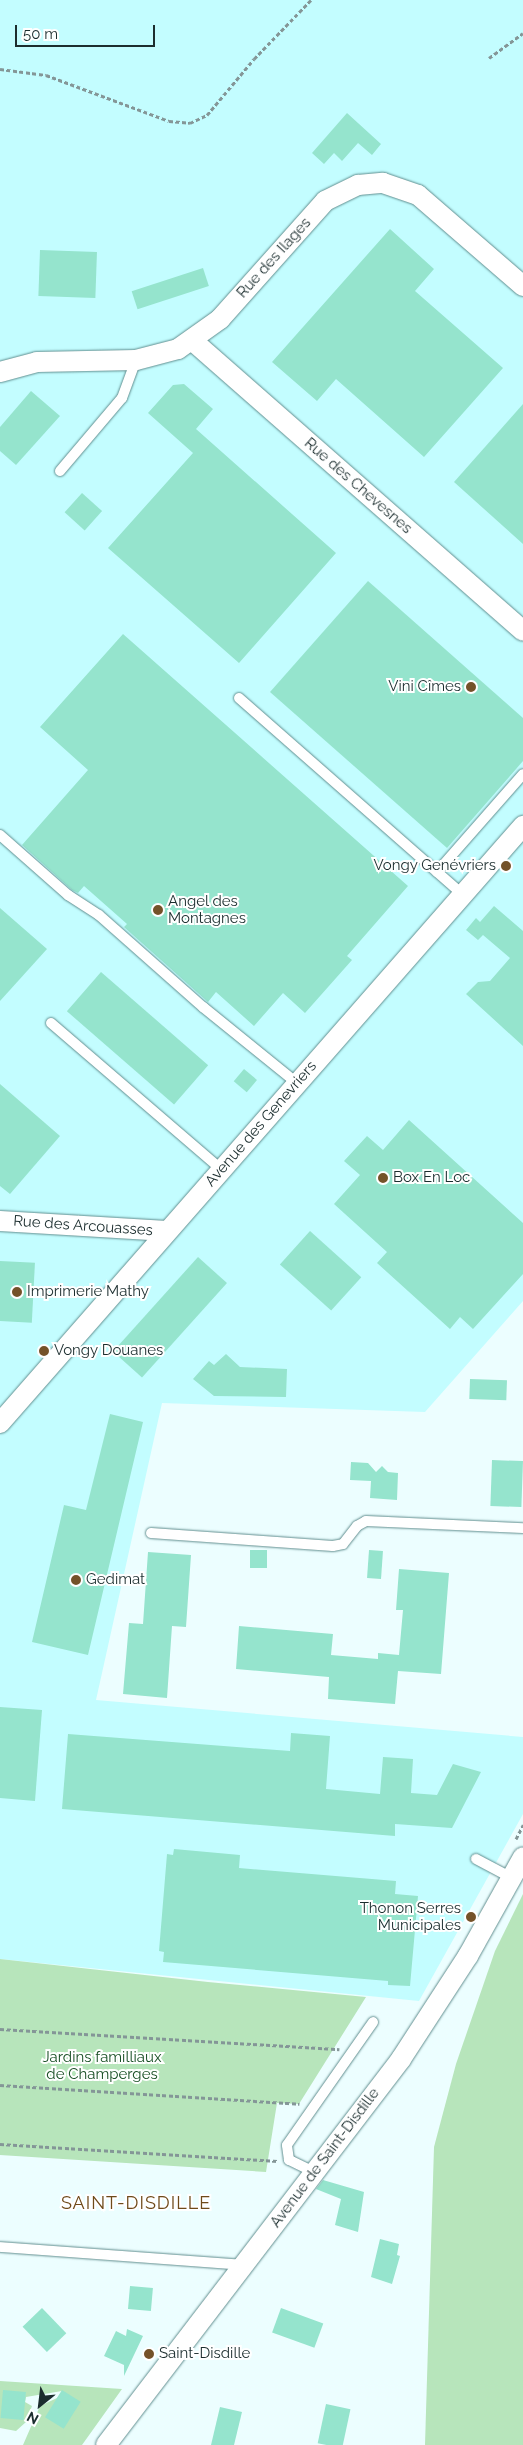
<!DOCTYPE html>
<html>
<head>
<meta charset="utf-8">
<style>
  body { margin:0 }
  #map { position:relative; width:523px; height:2445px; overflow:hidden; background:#ecfeff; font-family:Raleway,sans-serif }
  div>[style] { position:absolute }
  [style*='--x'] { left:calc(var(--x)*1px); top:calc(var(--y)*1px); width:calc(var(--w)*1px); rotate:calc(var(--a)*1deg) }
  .built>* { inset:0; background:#c3fdff }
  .green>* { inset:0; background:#b7e5bb }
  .building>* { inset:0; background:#95e4cd; transform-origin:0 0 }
  .path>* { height:3px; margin-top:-1.5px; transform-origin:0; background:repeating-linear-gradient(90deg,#849697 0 4px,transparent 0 6.5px) }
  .roads { filter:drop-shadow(0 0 1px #618e8f) drop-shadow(0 0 1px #618e8f) }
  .service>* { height:10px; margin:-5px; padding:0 5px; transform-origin:5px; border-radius:5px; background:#fff }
  .minor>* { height:20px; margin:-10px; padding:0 10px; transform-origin:10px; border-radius:10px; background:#fff }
  .dots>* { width:14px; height:14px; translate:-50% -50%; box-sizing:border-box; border:2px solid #fff; border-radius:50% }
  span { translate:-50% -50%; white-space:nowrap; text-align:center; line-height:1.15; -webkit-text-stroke:4px #fff; paint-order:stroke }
  .street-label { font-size:15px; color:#1b2d2e }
  .poi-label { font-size:15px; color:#1b2d2e }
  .right { translate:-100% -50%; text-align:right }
  .left { translate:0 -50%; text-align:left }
  .park-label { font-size:15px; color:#174e23 }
  .quarter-label { font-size:18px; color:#6e4a19; letter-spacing:1px }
  .north { position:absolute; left:15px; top:2380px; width:50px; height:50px; -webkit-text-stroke:4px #fff; paint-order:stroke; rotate:209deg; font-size:14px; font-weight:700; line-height:20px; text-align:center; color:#1b2d2e }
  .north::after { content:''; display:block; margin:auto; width:18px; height:22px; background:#1b2d2e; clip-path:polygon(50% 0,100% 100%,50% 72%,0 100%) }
  .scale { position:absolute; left:15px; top:25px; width:140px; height:22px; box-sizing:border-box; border:2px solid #1b2d2e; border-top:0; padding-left:6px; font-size:15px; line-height:18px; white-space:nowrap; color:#1b2d2e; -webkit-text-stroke:4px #fff; paint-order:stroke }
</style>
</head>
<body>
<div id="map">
  <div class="built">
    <i style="clip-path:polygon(0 0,523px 0,523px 1301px,425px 1412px,162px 1403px,96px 1700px,523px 1737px,523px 1814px,419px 2001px,0 1959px)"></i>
  </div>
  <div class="green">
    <i style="clip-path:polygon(523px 1894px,523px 2445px,425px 2445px,434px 2147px,456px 2064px,495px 1951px)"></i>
    <i style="clip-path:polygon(0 1959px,208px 1982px,366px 1997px,299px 2104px,277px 2103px,266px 2172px,0 2155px)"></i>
    <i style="clip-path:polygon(0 2381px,122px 2389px,82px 2445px,23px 2445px,40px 2406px,57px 2398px,62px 2391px,26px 2397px,25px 2402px,32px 2406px,26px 2422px,16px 2431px,0 2428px)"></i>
  </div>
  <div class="building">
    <i style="clip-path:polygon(347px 113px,381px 144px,372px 155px,358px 143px,342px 161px,334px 153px,324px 164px,312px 153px)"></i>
    <i style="clip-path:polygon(390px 229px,434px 269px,415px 291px,503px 368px,424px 457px,336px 379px,317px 401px,272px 362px)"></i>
    <i style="left:40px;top:250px;width:57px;height:46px;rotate:2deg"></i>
    <i style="left:203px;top:268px;width:19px;height:75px;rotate:72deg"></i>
    <i style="clip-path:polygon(184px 384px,213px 409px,196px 429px,336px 553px,239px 663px,108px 548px,193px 453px,148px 413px,173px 385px)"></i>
    <i style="clip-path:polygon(31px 391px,60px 416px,16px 465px,0 451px,0 427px)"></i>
    <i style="clip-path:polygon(523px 404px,523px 544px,454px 482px)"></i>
    <i style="left:82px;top:493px;width:27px;height:26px;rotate:42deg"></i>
    <i style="clip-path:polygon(368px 581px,523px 718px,523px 761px,447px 848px,270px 692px)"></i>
    <i style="clip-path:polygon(123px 634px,408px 886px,347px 956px,352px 960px,305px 1013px,283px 993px,254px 1026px,216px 992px,208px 1002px,124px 927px,127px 924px,84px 886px,78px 893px,72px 890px,22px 845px,88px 770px,40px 727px)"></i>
    <i style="clip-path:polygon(494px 906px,523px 931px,523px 1046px,466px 994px,478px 982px,490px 981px,510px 958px,483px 935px,478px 940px,466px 930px,476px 918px,480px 922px)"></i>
    <i style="clip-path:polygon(0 908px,47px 949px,0 1001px)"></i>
    <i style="left:101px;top:972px;width:142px;height:52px;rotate:41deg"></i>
    <i style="left:244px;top:1069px;width:17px;height:16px;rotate:40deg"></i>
    <i style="clip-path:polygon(0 1084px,60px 1136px,10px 1194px,0 1186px)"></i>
    <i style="clip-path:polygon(409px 1120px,523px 1223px,523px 1274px,473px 1329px,460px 1317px,450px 1329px,377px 1263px,387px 1252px,334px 1204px,360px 1175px,344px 1161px,367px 1136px,383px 1150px)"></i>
    <i style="left:310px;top:1231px;width:69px;height:45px;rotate:42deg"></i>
    <i style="left:198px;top:1257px;width:39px;height:127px;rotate:42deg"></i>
    <i style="left:0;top:1261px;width:35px;height:60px;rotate:3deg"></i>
    <i style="clip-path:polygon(226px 1354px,240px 1367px,287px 1369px,286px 1397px,214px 1396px,193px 1379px,209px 1361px,214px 1365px)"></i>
    <i style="left:470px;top:1379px;width:37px;height:20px;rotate:2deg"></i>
    <i style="clip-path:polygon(110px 1414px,143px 1422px,88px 1655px,32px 1642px,64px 1505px,86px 1510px)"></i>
    <i style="left:492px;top:1460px;width:31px;height:46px;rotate:2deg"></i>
    <i style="clip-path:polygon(351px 1462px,368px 1463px,376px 1472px,382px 1466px,388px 1472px,398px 1473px,397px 1500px,370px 1498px,371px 1481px,350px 1480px)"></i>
    <i style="left:250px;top:1550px;width:17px;height:18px"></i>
    <i style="left:369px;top:1550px;width:14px;height:28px;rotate:4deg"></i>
    <i style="clip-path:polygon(148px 1552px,191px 1555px,186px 1627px,172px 1626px,167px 1698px,123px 1694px,129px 1623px,143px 1624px)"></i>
    <i style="clip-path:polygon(399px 1569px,449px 1573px,441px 1674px,398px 1671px,395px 1704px,328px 1699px,329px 1677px,236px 1669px,239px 1626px,333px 1634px,331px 1655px,378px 1659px,378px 1653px,399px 1655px,403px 1610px,396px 1610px)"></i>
    <i style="clip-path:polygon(0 1707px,42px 1710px,35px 1801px,0 1798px)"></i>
    <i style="clip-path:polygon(291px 1733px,330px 1736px,326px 1789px,380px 1794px,383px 1757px,413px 1759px,411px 1793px,437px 1795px,453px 1764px,481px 1772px,452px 1828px,395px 1824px,395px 1836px,62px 1809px,68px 1734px,290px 1751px)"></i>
    <i style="clip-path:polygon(174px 1849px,240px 1855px,239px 1868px,396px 1881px,395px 1894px,418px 1896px,410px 1986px,388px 1985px,388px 1981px,163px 1962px,164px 1952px,159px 1951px,167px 1854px,173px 1855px)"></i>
    <i style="clip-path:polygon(323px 2180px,364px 2192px,358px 2232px,335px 2225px,341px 2199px,316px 2189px)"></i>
    <i style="clip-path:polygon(380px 2239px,399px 2244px,397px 2255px,400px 2256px,392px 2284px,371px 2277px)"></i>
    <i style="left:130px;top:2286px;width:23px;height:23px;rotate:5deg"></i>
    <i style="left:42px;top:2308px;width:35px;height:27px;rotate:46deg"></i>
    <i style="left:281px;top:2308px;width:45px;height:26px;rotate:20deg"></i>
    <i style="clip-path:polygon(127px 2329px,143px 2336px,124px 2376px,124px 2365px,104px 2356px,116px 2331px,126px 2336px)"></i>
    <i style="left:3px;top:2390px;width:23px;height:28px;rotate:5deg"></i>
    <i style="left:62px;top:2390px;width:22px;height:32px;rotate:32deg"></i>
    <i style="left:326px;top:2404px;width:25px;height:40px;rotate:12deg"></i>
    <i style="clip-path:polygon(220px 2407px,242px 2412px,234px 2445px,211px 2445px)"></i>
  </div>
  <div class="path">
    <i style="--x:489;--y:58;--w:42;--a:-36.3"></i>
    <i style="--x:0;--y:69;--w:46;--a:7.4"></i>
    <i style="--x:46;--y:75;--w:131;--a:20.5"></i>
    <i style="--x:169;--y:121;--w:21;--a:5"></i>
    <i style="--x:190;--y:123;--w:19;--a:-25"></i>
    <i style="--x:207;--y:115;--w:73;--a:-50"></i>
    <i style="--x:254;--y:59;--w:82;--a:-46"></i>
    <i style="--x:516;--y:1839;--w:16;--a:-63"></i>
    <i style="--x:0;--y:2029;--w:340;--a:3.4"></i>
    <i style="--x:0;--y:2085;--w:300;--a:3.6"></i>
    <i style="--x:0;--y:2144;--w:278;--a:3.5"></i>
  </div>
  <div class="roads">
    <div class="service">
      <i style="--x:60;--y:471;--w:96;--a:-49.7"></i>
      <i style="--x:122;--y:398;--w:40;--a:-69.8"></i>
      <i style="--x:239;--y:698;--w:297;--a:41.3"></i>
      <i style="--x:0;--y:835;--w:91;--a:41.4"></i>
      <i style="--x:68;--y:895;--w:37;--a:33"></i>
      <i style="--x:99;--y:915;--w:139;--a:41.5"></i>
      <i style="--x:203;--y:1007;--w:121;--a:39"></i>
      <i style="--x:437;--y:872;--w:130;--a:-48.7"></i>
      <i style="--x:51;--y:1023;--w:224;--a:40.7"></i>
      <i style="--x:151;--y:1533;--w:182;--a:4.1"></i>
      <i style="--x:333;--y:1546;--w:10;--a:-11"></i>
      <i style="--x:343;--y:1544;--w:23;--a:-52"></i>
      <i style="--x:357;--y:1526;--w:10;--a:-29"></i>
      <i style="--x:366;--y:1521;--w:157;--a:2.6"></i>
      <i style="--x:476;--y:1859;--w:41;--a:27.8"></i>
      <i style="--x:314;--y:2172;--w:28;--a:-154"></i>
      <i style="--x:289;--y:2160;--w:15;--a:-98"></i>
      <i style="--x:287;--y:2145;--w:150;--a:-55"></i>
      <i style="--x:0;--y:2247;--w:244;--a:4.2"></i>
    </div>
    <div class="minor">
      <i style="--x:193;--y:341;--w:439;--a:41.3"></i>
      <i style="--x:0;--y:372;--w:38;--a:-15"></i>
      <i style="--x:37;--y:362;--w:99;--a:-1.2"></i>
      <i style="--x:136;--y:360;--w:43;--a:-14.7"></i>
      <i style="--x:178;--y:349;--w:52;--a:-35.5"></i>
      <i style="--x:220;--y:319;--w:158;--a:-48.3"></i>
      <i style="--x:325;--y:201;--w:37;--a:-26"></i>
      <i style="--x:358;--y:185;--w:25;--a:-5"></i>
      <i style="--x:383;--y:183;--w:37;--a:19"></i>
      <i style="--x:418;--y:195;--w:139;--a:40.9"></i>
      <i style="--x:0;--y:1221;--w:167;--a:3.4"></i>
      <i style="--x:0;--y:1423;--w:794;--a:-48.78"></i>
      <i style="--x:106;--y:2445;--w:486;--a:-52.6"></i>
      <i style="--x:401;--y:2059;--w:123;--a:-57"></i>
      <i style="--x:468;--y:1956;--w:113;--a:-60.9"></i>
    </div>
  </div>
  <div class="dots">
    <i style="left:471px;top:687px;background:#745229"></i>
    <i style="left:506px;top:866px;background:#745229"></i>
    <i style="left:158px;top:910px;background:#745229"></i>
    <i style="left:383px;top:1178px;background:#745229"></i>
    <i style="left:17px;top:1292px;background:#745229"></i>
    <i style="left:44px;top:1351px;background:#745229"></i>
    <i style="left:76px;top:1580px;background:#745229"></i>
    <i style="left:471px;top:1917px;background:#745229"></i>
    <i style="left:149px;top:2354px;background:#745229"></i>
  </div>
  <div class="street-label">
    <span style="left:274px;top:258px;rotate:-48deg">Rue des Ilages</span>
    <span style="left:358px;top:486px;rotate:41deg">Rue des Chevesnes</span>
    <span style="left:261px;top:1124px;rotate:-49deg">Avenue des Genevriers</span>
    <span style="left:83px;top:1226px;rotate:4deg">Rue des Arcouasses</span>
    <span style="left:325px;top:2158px;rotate:-53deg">Avenue de Saint-Disdille</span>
  </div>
  <div class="poi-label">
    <span class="right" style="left:461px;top:687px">Vini Cîmes</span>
    <span class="right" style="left:496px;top:866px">Vongy Genévriers</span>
    <span class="left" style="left:168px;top:910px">Angel des<br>Montagnes</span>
    <span class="left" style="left:393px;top:1178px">Box En Loc</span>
    <span class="left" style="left:27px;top:1292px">Imprimerie Mathy</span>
    <span class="left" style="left:54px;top:1351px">Vongy Douanes</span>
    <span class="left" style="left:86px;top:1580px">Gedimat</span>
    <span class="right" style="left:461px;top:1917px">Thonon Serres<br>Municipales</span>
    <span class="left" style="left:159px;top:2354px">Saint-Disdille</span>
  </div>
  <div class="park-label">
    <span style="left:102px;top:2066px">Jardins familliaux<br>de Champerges</span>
  </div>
  <div class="quarter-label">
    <span style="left:136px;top:2203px">SAINT-DISDILLE</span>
  </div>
  <div class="north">N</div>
  <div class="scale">50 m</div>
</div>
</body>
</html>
